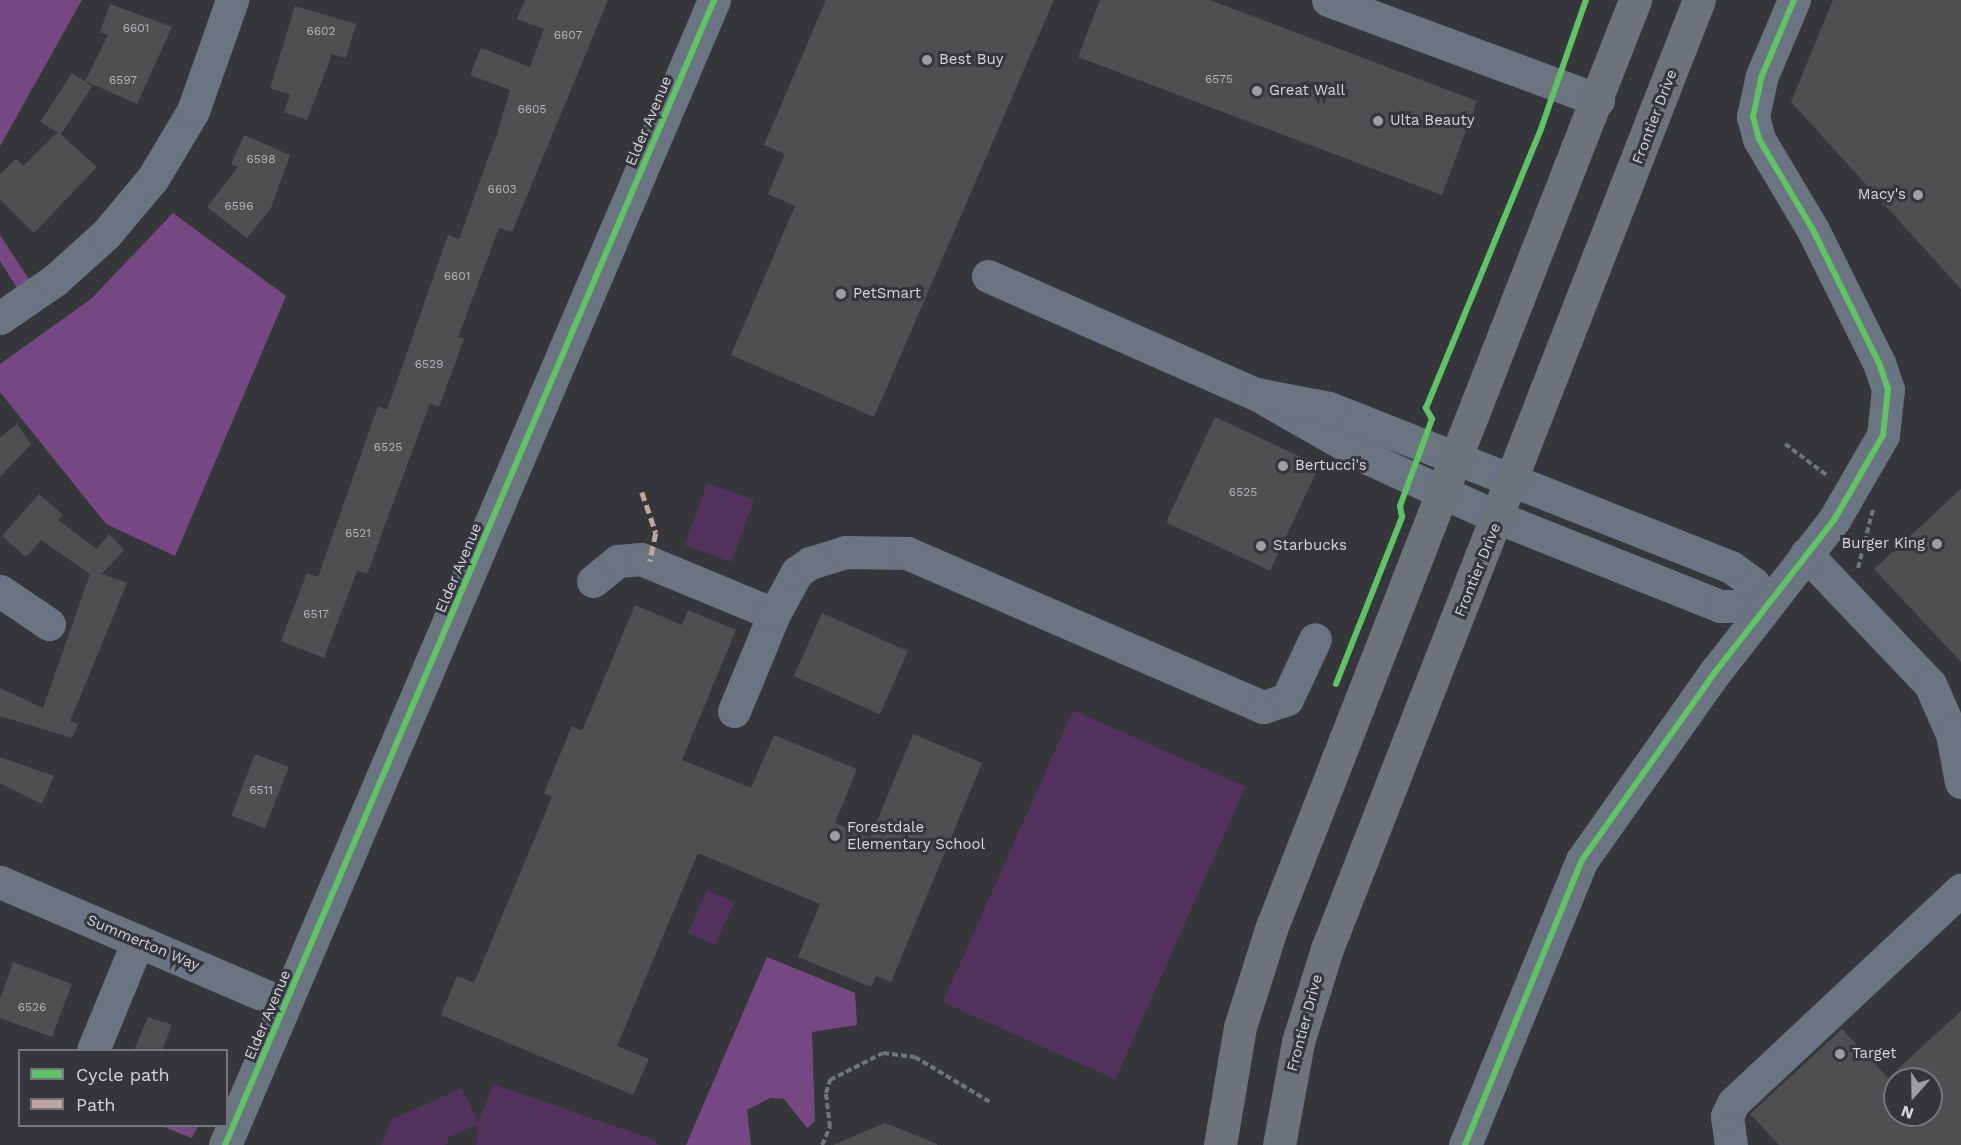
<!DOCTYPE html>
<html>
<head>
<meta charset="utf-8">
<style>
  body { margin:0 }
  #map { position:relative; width:1961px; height:1145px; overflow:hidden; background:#36373a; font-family:"Work Sans",sans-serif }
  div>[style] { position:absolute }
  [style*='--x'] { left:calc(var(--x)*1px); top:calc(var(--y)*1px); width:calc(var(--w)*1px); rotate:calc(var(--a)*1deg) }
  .green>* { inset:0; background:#53315d; transform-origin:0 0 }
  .forest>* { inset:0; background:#754783 }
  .building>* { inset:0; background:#4f4f52; transform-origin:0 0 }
  .path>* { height:4px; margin-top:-2px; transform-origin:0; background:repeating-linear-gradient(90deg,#6e757e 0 6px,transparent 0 9px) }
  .minor>* { height:33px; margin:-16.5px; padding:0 16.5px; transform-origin:16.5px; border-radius:16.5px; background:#6b7481 }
  .major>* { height:33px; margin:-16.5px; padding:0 16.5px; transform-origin:16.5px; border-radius:16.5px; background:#6d737b }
  .quiet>* { height:4.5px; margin-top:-2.25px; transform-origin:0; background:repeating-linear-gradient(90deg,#c0a59a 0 9px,transparent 0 13.5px) }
  .cycleway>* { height:6px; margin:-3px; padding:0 3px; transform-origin:3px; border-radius:3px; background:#61c268 }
  .dots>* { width:16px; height:16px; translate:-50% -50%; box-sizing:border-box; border:3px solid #34363c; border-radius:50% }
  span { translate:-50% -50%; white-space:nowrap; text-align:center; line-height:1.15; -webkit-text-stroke:6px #34363c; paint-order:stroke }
  .number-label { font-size:12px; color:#b4b4b8 }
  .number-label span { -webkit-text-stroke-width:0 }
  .poi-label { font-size:15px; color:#d5d6da }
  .left { translate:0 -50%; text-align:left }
  .right { translate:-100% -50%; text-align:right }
  .street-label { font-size:15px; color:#d5d6da }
  .legend { position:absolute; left:18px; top:1049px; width:210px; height:78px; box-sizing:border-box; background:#34363c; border:2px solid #74767b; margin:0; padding:8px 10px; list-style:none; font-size:18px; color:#d5d6da }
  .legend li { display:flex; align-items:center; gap:12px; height:30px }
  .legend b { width:30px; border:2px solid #74767b }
  .north { position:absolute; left:1883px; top:1067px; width:60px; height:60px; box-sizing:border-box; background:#34363c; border:2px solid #74767b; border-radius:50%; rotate:200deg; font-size:16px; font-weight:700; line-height:24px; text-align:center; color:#d5d6da }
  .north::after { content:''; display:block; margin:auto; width:21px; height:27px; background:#9d9ea2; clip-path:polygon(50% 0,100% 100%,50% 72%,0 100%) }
</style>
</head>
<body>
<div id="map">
  <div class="green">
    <i style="left:707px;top:483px;width:50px;height:66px;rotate:20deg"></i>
    <i style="left:1073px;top:710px;width:189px;height:320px;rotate:24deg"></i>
    <i style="left:707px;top:890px;width:30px;height:47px;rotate:24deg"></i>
    <i style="clip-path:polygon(493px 1084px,655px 1140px,658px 1145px,476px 1145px,478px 1124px,449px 1137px,446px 1145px,381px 1145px,392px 1119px,462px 1088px,478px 1123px)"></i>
  </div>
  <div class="forest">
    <i style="clip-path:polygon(0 0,82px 0,0 146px)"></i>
    <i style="clip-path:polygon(173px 213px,286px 296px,175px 556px,106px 524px,0 392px,0 364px,91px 299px)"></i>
    <i style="clip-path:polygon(0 235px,31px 282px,19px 291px,0 261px)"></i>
    <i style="clip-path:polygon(767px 957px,855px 993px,857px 1025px,812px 1032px,815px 1121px,807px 1128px,784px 1099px,770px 1098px,747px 1110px,751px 1145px,686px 1145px)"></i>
    <i style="clip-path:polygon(161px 1126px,198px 1126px,192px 1138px)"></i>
  </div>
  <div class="building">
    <i style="clip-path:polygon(525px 0,608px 0,512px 232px,499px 228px,458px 337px,464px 339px,439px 407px,430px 403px,367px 574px,357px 571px,324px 658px,281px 641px,307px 573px,318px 577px,378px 406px,387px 410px,448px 235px,459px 239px,498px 131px,510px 90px,470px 75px,481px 48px,530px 67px,544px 29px,517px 19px)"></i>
    <i style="clip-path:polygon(826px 0,1054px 0,874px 417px,731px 355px,795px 206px,768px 194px,785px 154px,764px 145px)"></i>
    <i style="clip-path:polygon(1100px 0,1210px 0,1477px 101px,1442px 195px,1078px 57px)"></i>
    <i style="clip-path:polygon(1833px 0,1961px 0,1961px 289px,1791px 102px)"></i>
    <i style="clip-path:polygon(110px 4px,172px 27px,137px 104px,85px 81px,108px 35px,100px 32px)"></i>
    <i style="clip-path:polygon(295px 6px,356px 24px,346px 58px,332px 54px,307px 120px,284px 112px,290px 95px,270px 88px)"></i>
    <i style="left:72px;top:73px;width:24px;height:58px;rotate:33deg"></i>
    <i style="clip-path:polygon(58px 132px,97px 167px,34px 233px,0 199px,0 174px,16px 159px,23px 166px)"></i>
    <i style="clip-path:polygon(244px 135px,290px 155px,271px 208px,247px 238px,207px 207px,238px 167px,231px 164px)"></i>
    <i style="left:1215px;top:417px;width:115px;height:116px;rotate:25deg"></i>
    <i style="clip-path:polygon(17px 424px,31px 444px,0 477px,0 438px)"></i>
    <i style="clip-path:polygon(1961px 489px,1961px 662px,1874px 569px)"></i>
    <i style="clip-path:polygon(39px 494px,63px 515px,58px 520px,97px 549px,109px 534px,124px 550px,102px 574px,127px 583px,70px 721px,78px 724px,72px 738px,0 716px,0 688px,43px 708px,90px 574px,41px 540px,26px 557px,2px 536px)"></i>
    <i style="clip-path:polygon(635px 605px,682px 625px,688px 610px,736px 630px,682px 760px,751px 788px,774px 735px,857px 769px,835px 823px,870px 838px,913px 734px,982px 763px,891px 982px,876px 976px,871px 987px,798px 957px,820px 904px,698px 853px,617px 1046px,649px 1059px,633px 1095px,441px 1015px,457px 976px,474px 983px,552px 797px,544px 793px,572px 726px,582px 731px)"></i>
    <i style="left:822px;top:613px;width:94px;height:69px;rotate:24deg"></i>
    <i style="left:255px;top:754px;width:36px;height:66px;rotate:21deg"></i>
    <i style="clip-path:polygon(0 757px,54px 776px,42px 804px,0 783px)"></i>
    <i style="clip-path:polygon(13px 962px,72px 984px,52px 1037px,0 1018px,0 999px)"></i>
    <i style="clip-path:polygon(evenodd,1961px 1011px,1961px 1145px,1779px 1145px,1750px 1114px,1842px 1029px,1888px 1078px,1961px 1011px,1895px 1079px,1931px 1079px,1931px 1115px,1895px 1115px,1895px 1079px)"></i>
    <i style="clip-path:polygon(148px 1017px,172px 1025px,162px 1050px,134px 1050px)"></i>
    <i style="clip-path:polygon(885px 1123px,937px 1144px,937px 1145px,833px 1145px)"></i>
  </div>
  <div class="path">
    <i style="--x:1785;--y:444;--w:54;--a:36.7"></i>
    <i style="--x:1858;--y:568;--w:61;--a:-75.7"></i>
    <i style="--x:822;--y:1145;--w:20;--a:-66"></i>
    <i style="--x:830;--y:1127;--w:34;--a:-97"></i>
    <i style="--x:826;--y:1093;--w:14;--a:-73"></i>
    <i style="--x:830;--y:1080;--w:59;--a:-27"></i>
    <i style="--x:883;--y:1053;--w:32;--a:7"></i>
    <i style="--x:915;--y:1057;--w:87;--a:31"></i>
  </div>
  <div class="minor">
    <i style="--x:1328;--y:0;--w:288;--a:20.3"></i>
    <i style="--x:988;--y:276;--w:293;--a:23.8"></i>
    <i style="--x:1256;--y:394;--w:131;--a:29.7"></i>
    <i style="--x:1370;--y:459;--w:142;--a:24.6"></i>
    <i style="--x:1499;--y:518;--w:238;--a:21.7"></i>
    <i style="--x:1720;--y:606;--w:46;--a:0"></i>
    <i style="--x:1766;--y:606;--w:26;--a:-119"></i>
    <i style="--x:1753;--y:583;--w:27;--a:-144"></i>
    <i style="--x:1731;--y:567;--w:432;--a:-158.4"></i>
    <i style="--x:1329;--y:408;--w:74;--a:-169.1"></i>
    <i style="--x:0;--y:318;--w:67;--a:-34.6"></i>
    <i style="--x:55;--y:280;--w:69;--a:-42"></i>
    <i style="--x:106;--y:234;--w:73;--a:-50"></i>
    <i style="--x:153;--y:178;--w:78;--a:-59.2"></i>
    <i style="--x:193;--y:111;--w:118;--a:-70.6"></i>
    <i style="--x:1806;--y:554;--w:180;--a:46.4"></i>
    <i style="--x:1930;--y:684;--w:55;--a:66.3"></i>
    <i style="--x:1952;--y:734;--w:49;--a:79.4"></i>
    <i style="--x:593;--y:581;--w:32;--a:-39"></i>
    <i style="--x:618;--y:561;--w:23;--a:-5"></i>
    <i style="--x:641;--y:559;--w:144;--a:22.5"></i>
    <i style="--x:774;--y:614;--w:105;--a:112.4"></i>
    <i style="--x:0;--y:591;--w:59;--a:34"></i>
    <i style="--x:774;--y:614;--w:48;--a:-61.3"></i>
    <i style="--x:797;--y:572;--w:16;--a:-35"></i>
    <i style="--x:810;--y:563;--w:37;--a:-17"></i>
    <i style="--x:845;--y:552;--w:62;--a:0.9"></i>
    <i style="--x:907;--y:553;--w:388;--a:23.4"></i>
    <i style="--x:1263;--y:707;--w:25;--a:-18"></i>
    <i style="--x:1287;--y:699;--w:66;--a:-65"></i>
    <i style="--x:0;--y:882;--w:310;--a:23.2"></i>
    <i style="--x:93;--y:1050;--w:118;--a:-67.6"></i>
    <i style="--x:225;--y:1145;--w:1245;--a:-66.87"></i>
    <i style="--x:1465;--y:1145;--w:308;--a:-67.7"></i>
    <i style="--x:1582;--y:860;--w:232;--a:-54.7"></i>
    <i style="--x:1716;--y:671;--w:192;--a:-52"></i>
    <i style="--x:1834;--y:520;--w:98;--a:-60"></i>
    <i style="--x:1883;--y:435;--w:46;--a:-83.8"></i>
    <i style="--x:1888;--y:389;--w:28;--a:-109"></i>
    <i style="--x:1879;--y:363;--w:148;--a:-116.4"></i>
    <i style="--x:1813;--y:230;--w:106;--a:-120.7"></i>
    <i style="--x:1759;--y:139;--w:23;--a:-105"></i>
    <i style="--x:1753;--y:117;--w:40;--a:-78"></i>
    <i style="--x:1761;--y:78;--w:85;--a:-67.1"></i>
    <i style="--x:1731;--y:1145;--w:29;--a:-98"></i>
    <i style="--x:1727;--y:1116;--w:14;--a:-65"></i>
    <i style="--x:1733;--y:1103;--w:312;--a:-43.1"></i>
  </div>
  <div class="major">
    <i style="--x:1220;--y:1145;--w:120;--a:-80.4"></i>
    <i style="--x:1240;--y:1027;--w:103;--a:-72.4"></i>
    <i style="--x:1271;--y:929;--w:998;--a:-68.6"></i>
    <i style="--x:1279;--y:1145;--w:105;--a:-79.5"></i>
    <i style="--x:1298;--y:1042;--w:97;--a:-72.7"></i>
    <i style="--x:1327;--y:949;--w:1019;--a:-68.6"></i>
  </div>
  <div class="quiet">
    <i style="--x:642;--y:492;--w:43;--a:71.1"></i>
    <i style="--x:656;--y:533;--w:29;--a:102"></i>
  </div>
  <div class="cycleway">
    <i style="--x:1336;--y:684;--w:180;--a:-68.4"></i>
    <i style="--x:1402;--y:517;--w:11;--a:-100"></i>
    <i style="--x:1400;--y:506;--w:93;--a:-69.8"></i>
    <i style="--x:1432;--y:419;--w:13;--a:-119"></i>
    <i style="--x:1426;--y:408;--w:302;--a:-67.6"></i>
    <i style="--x:1541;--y:129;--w:137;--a:-70.8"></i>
    <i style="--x:225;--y:1145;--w:1245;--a:-66.87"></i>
    <i style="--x:1465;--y:1145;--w:308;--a:-67.7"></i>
    <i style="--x:1582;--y:860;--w:232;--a:-54.7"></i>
    <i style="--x:1716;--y:671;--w:192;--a:-52"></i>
    <i style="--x:1834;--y:520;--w:98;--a:-60"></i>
    <i style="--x:1883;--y:435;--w:46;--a:-83.8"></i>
    <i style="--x:1888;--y:389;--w:28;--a:-109"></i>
    <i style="--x:1879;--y:363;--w:148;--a:-116.4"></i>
    <i style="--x:1813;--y:230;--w:106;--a:-120.7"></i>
    <i style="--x:1759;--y:139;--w:23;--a:-105"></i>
    <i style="--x:1753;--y:117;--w:40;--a:-78"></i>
    <i style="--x:1761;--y:78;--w:85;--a:-67.1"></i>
  </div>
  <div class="dots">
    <i style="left:927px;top:60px;background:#9d9ea2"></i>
    <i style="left:1257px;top:91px;background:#9d9ea2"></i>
    <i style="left:1378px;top:121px;background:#9d9ea2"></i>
    <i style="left:1918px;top:195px;background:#9d9ea2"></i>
    <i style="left:841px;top:294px;background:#9d9ea2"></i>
    <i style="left:1283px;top:466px;background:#9d9ea2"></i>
    <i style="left:1937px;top:544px;background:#9d9ea2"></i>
    <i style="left:1261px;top:546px;background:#9d9ea2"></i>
    <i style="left:835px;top:836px;background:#9d9ea2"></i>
    <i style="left:1840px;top:1054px;background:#9d9ea2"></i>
  </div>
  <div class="number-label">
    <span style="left:136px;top:29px">6601</span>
    <span style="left:321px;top:32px">6602</span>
    <span style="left:568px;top:36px">6607</span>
    <span style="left:1219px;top:80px">6575</span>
    <span style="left:123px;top:81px">6597</span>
    <span style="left:532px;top:110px">6605</span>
    <span style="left:261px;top:160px">6598</span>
    <span style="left:502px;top:190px">6603</span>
    <span style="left:239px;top:207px">6596</span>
    <span style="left:457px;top:277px">6601</span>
    <span style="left:429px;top:365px">6529</span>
    <span style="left:388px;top:448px">6525</span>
    <span style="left:1243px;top:493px">6525</span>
    <span style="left:358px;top:534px">6521</span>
    <span style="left:316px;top:615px">6517</span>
    <span style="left:261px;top:791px">6511</span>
    <span style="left:32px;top:1008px">6526</span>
  </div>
  <div class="poi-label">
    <span class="left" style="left:939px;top:60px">Best Buy</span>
    <span class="left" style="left:1269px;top:91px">Great Wall</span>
    <span class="left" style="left:1390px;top:121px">Ulta Beauty</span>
    <span class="right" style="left:1906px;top:195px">Macy's</span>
    <span class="left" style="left:853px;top:294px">PetSmart</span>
    <span class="left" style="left:1295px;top:466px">Bertucci's</span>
    <span class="right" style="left:1925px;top:544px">Burger King</span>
    <span class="left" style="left:1273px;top:546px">Starbucks</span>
    <span class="left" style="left:847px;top:836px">Forestdale<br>Elementary School</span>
    <span class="left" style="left:1852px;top:1054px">Target</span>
  </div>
  <div class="street-label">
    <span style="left:1655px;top:117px;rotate:-69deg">Frontier Drive</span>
    <span style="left:649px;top:121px;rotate:-67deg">Elder Avenue</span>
    <span style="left:459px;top:568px;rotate:-67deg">Elder Avenue</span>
    <span style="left:1478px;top:570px;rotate:-68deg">Frontier Drive</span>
    <span style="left:143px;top:943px;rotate:23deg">Summerton Way</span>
    <span style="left:268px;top:1015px;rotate:-67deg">Elder Avenue</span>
    <span style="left:1305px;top:1023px;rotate:-75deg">Frontier Drive</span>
  </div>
  <ul class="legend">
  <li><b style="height:8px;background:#61c268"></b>Cycle path</li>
  <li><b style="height:8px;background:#c0a59a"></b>Path</li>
  </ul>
  <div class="north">N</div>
</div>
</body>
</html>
